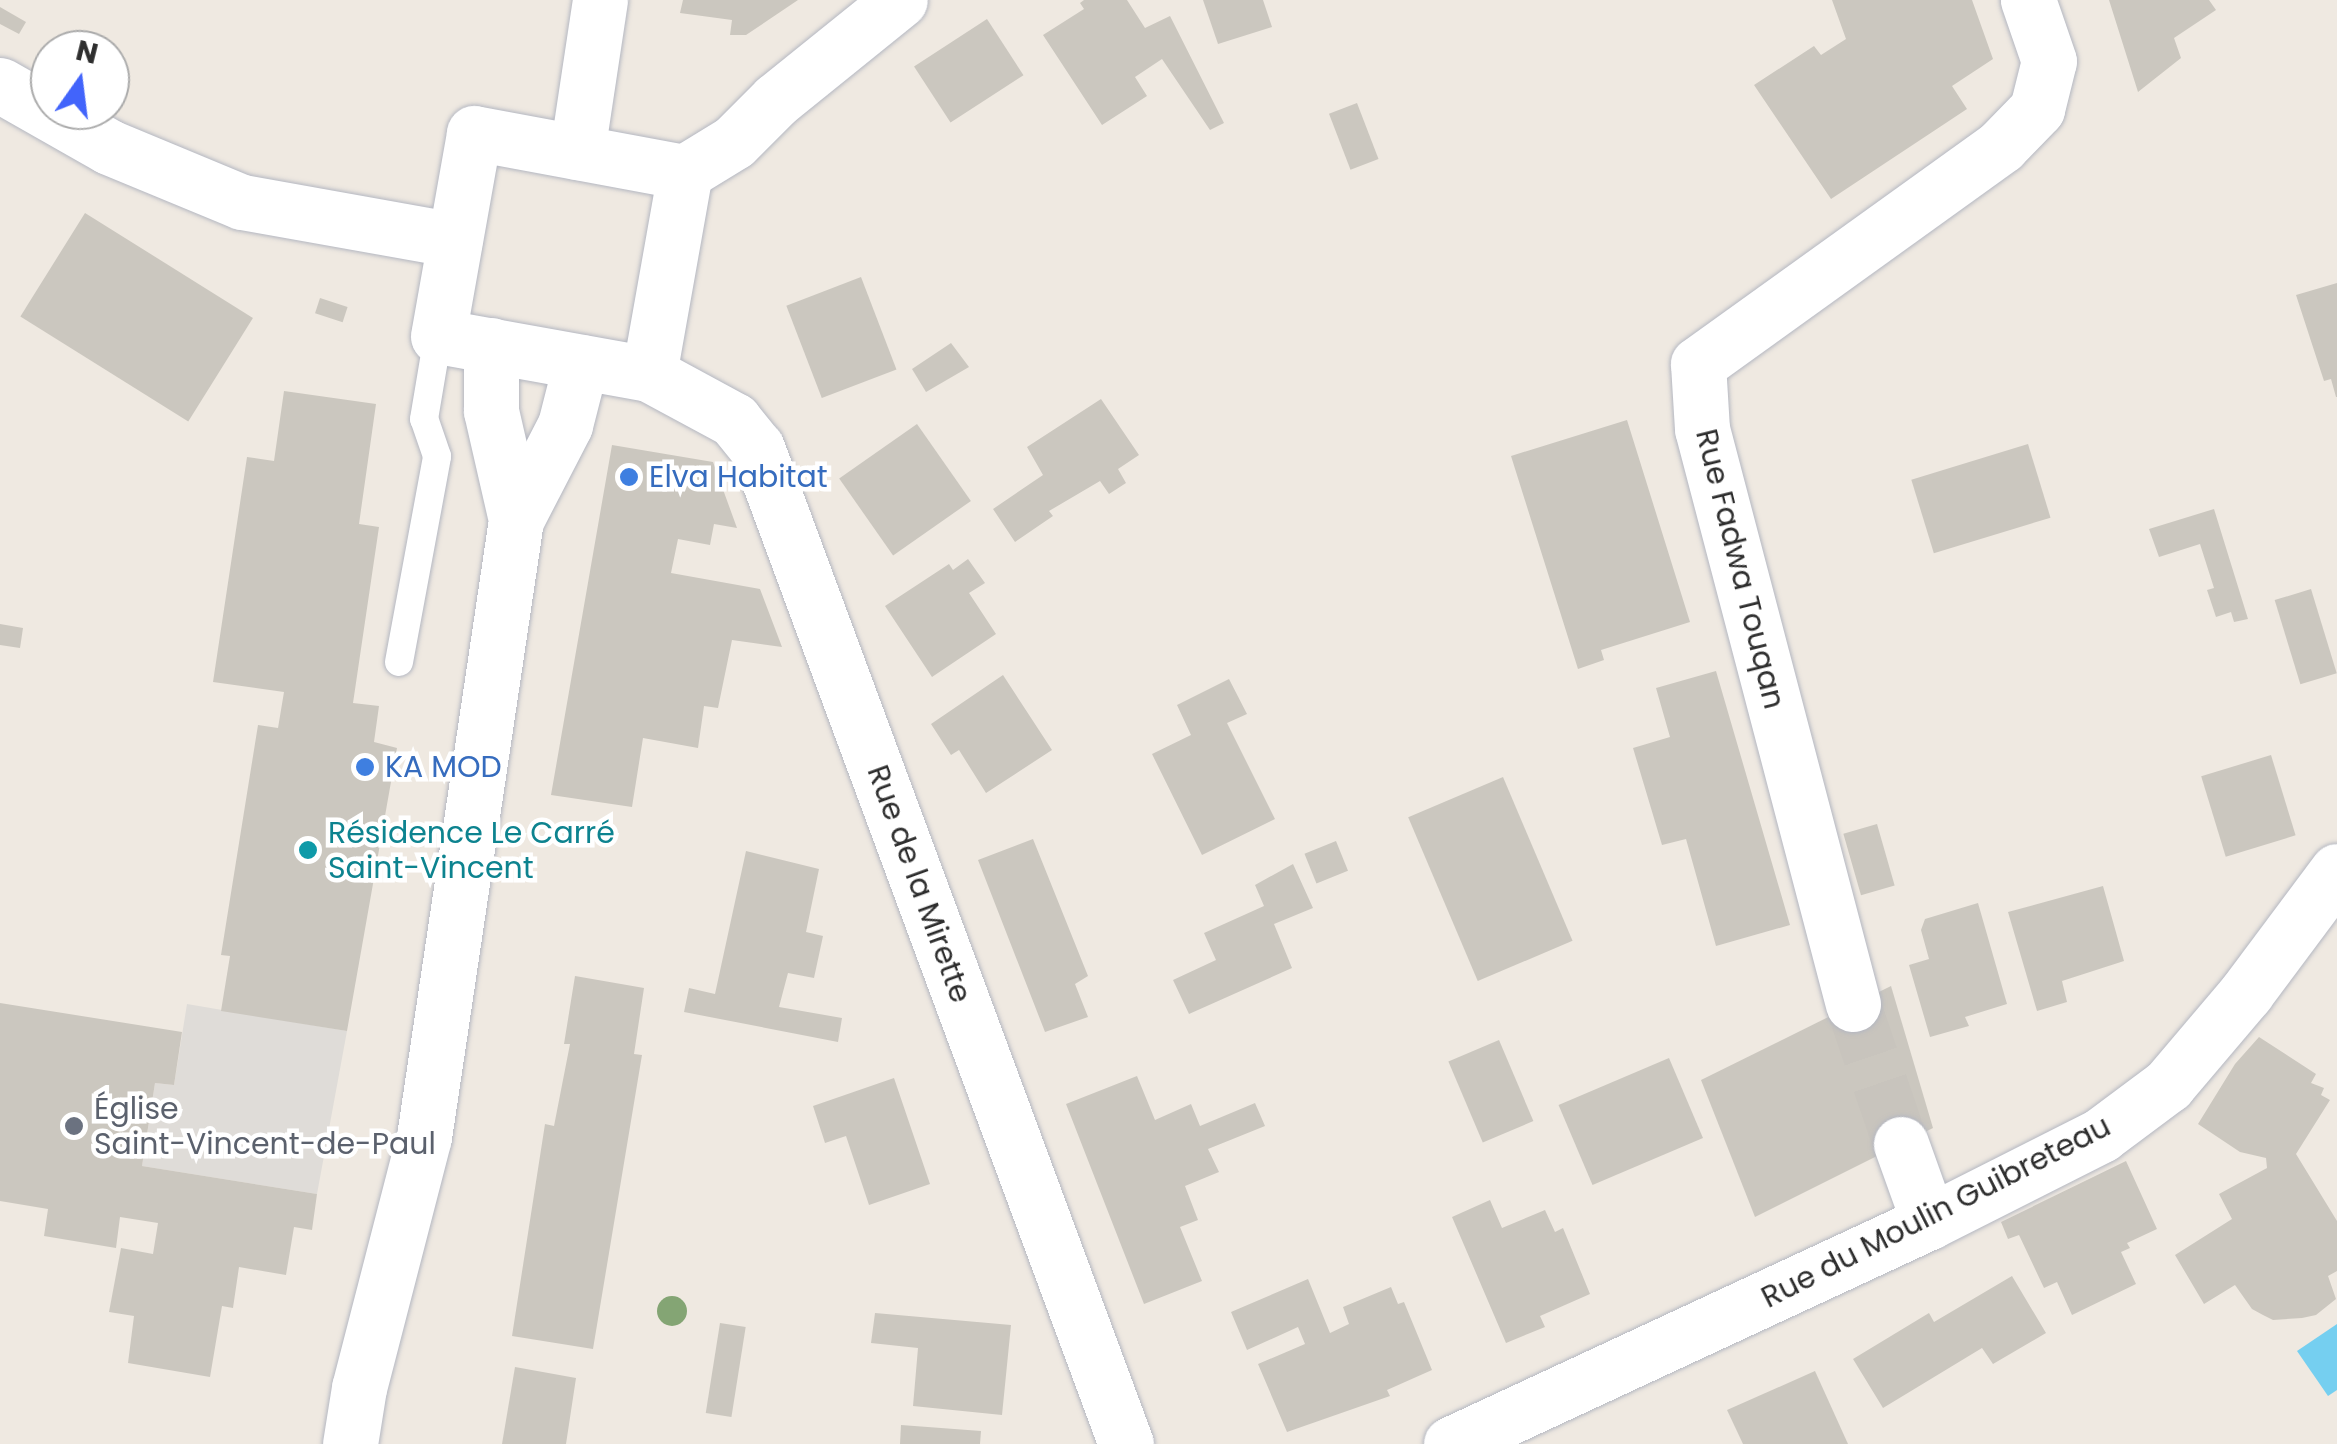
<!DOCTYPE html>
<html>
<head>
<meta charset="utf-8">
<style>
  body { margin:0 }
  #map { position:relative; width:2337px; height:1444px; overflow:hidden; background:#efe9e1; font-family:Poppins,sans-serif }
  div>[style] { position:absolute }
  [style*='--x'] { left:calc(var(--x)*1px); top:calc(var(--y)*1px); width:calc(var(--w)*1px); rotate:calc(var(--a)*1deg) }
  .plaza>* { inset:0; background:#dfdcd8 }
  .water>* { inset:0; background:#75cff0 }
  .building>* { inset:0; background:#cbc7bf; transform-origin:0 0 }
  .street-tunnel>* { height:55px; margin-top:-27.5px; transform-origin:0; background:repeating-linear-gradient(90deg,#c8c4bd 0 55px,transparent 0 83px) }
  .roads { filter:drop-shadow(0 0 2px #b4b7c1) drop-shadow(0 0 2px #b4b7c1) }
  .lane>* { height:28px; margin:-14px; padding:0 14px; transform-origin:14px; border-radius:14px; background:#fff }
  .street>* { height:55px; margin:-27.5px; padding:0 27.5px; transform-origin:27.5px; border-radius:27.5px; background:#fff }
  .secondary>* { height:55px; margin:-27.5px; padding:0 27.5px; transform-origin:27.5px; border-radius:27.5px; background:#fff }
  .trees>* { width:30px; height:30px; margin:-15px; border-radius:50%; background:#84a574 }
  .dots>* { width:28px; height:28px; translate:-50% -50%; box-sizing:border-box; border:5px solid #fff; border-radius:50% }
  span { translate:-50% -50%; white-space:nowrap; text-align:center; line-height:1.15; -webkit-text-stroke:9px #fff; paint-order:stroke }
  .shop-label { font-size:30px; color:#366cbe }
  .left { translate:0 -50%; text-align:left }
  .street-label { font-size:30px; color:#2e2e2e }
  .culture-label { font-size:30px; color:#0d838f }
  .worship-label { font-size:30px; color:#5b616d }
  .north { position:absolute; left:30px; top:30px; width:100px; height:100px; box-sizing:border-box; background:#fff; border:2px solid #ababab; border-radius:50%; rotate:14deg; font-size:28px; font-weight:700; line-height:40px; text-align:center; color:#2e2e2e }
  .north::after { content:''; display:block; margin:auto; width:35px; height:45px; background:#4264fb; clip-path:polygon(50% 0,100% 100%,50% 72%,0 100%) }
</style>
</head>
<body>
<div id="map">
  <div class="plaza">
    <i style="clip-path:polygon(187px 1004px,347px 1031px,317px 1194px,142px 1166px,155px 1083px,174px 1085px)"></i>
  </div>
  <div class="water">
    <i style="clip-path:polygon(2337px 1324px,2337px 1390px,2328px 1396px,2297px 1351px)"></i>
  </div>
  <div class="building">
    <i style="clip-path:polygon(683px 0,798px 0,746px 35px,730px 35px,732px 20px,680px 13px)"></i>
    <i style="clip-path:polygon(1084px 0,1127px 0,1145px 28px,1170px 16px,1224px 123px,1210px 130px,1162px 59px,1135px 77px,1147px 96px,1102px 125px,1043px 35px,1084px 9px,1080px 3px)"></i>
    <i style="clip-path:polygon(1203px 0,1263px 0,1272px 27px,1218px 44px)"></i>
    <i style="clip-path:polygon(1832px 0,1972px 0,1993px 59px,1952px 86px,1967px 109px,1831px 199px,1754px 85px,1814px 46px,1821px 55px,1846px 39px)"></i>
    <i style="clip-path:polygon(2109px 0,2209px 0,2216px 10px,2174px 38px,2181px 58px,2138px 92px)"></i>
    <i style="clip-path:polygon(0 7px,26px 22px,19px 34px,0 24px)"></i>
    <i style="left:987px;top:19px;width:67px;height:87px;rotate:57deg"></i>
    <i style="left:1357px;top:103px;width:60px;height:30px;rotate:69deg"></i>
    <i style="left:85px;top:213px;width:198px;height:122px;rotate:32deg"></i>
    <i style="left:861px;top:277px;width:99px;height:80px;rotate:69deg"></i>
    <i style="clip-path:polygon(2337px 283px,2337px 397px,2336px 397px,2331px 379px,2324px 381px,2296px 295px)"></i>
    <i style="left:320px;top:298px;width:29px;height:16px;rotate:18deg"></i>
    <i style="clip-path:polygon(951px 343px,969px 367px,926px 392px,912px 369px)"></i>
    <i style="clip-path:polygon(284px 391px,376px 404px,359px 524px,379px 527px,353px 703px,379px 706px,374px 742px,397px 748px,347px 1031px,221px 1011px,230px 956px,221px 955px,258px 725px,278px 728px,284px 692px,213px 682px,247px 457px,274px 461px)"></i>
    <i style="clip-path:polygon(1101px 399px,1139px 455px,1118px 469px,1126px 483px,1109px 494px,1100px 481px,1049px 511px,1053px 516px,1015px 542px,993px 509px,1043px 475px,1027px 447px)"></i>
    <i style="clip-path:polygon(1627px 420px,1690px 622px,1601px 650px,1604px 660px,1578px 669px,1511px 456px)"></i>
    <i style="left:917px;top:424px;width:94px;height:95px;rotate:55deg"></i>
    <i style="left:2028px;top:444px;width:77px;height:122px;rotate:73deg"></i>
    <i style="clip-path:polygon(612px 445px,713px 462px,737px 528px,714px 524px,710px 545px,678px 539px,671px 573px,760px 589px,782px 647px,732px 640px,718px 708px,704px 706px,698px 748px,643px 738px,632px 807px,551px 795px)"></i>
    <i style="clip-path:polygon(2214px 509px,2248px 619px,2234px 622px,2231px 612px,2216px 617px,2207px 590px,2214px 588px,2200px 544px,2159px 557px,2149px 529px)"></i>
    <i style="clip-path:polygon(968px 559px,985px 583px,969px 593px,996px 634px,932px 677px,885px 606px,949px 564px,953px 570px)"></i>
    <i style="left:2311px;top:589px;width:88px;height:38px;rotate:73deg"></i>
    <i style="clip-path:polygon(0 624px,23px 628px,20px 648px,0 645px)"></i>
    <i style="clip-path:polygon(1716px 671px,1790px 925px,1716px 946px,1686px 839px,1662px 845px,1633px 748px,1670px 737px,1656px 688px)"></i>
    <i style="clip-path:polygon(1003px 675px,1052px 750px,986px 793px,959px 750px,951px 755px,931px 724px)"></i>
    <i style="clip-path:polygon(1229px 679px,1247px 714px,1227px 723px,1275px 819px,1202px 855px,1152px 754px,1191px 735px,1177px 705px)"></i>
    <i style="left:2271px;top:755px;width:84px;height:73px;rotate:73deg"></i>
    <i style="left:1503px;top:777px;width:178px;height:103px;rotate:67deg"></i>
    <i style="left:1877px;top:824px;width:64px;height:35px;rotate:74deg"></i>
    <i style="clip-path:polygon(1033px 839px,1088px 976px,1075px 984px,1088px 1017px,1045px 1032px,978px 860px)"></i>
    <i style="left:1336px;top:841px;width:32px;height:34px;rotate:68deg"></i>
    <i style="clip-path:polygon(746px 851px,819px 869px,806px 932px,823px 936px,814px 978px,788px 973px,779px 1007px,842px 1018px,838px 1042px,684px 1012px,689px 988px,715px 994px)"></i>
    <i style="clip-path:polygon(1293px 864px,1313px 908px,1274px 924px,1292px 968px,1189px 1014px,1173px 980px,1216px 960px,1204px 933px,1264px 906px,1255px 885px)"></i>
    <i style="clip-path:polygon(2103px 886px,2124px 961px,2062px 981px,2067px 1002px,2037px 1011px,2008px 912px)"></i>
    <i style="clip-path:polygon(1978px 903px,2007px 1004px,1965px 1017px,1969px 1026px,1930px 1037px,1909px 965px,1929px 959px,1921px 930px,1925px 919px)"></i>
    <i style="clip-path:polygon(575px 976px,644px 988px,634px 1054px,642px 1055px,593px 1349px,512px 1336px,545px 1124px,554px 1126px,570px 1044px,564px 1044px)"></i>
    <i style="clip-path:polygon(1891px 986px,1933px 1128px,1755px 1217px,1701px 1080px)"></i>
    <i style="clip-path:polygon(0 1003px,182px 1032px,174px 1085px,155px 1083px,142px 1166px,317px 1194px,312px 1230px,294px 1227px,286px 1275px,239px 1267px,233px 1308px,222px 1306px,210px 1377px,128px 1363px,134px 1316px,109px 1312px,121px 1248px,153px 1254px,158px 1223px,120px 1217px,116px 1248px,44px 1236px,48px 1209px,0 1201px)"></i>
    <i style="clip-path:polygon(2259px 1037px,2316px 1074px,2311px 1083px,2324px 1088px,2321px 1095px,2330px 1100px,2296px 1154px,2337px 1221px,2337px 1271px,2328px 1276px,2336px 1299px,2316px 1315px,2302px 1318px,2273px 1320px,2263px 1315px,2252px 1309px,2235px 1285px,2204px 1304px,2175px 1255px,2232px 1219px,2219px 1194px,2267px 1168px,2266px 1158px,2240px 1152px,2198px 1124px,2235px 1064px)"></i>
    <i style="left:1499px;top:1040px;width:88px;height:55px;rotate:67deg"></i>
    <i style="left:1669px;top:1058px;width:87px;height:120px;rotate:67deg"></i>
    <i style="clip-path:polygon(1137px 1076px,1155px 1120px,1191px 1104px,1200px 1126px,1255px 1103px,1265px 1126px,1208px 1149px,1219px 1172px,1185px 1186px,1198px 1220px,1180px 1227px,1202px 1281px,1144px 1304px,1066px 1104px)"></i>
    <i style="clip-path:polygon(894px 1078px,930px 1184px,869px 1205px,846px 1136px,825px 1143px,813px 1106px)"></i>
    <i style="clip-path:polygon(2126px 1161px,2157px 1229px,2127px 1243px,2130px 1248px,2121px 1252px,2136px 1284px,2072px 1315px,2057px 1282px,2044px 1288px,2019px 1235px,2008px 1239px,2001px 1222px)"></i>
    <i style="clip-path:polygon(1490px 1200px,1502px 1228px,1545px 1210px,1555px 1232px,1563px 1228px,1590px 1294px,1540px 1316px,1545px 1327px,1506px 1343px,1452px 1217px)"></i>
    <i style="clip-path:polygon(2012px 1276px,2046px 1333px,1993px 1364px,1982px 1348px,1883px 1408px,1853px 1359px,1929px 1313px,1934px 1322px)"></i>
    <i style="clip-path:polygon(1308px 1279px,1330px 1333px,1349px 1324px,1343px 1307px,1391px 1287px,1398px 1304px,1404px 1302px,1432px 1370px,1387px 1390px,1390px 1396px,1287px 1432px,1258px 1364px,1305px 1344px,1298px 1327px,1247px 1350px,1231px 1312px)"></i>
    <i style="clip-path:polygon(875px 1313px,1011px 1325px,1002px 1415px,913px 1406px,918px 1348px,871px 1343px)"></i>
    <i style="left:720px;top:1323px;width:26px;height:91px;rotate:9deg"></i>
    <i style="clip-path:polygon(515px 1367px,576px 1378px,566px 1444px,502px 1444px)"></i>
    <i style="clip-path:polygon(1815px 1371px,1848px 1444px,1743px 1444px,1727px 1410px)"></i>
    <i style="clip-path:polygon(901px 1425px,981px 1431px,980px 1444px,900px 1444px)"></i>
  </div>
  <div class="street-tunnel">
    <i style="--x:1853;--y:1004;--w:148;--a:71.1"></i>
  </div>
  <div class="roads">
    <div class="lane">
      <i style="--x:399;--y:662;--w:209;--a:-79.5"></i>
      <i style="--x:437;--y:456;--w:39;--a:-109"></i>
      <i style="--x:424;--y:419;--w:84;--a:-80.4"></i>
    </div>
    <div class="street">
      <i style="--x:0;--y:85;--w:125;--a:29.6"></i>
      <i style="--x:109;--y:147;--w:144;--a:22.5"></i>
      <i style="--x:242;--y:202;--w:216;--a:10.1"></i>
      <i style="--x:649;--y:374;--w:97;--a:28.4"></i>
      <i style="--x:734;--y:420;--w:36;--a:51"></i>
      <i style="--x:757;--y:448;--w:1062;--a:69.67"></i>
      <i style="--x:1853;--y:1004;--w:594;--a:-104.71"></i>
      <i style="--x:1702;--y:429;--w:65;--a:-93.5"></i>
      <i style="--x:1698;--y:364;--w:373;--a:-35.7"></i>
      <i style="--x:2001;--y:146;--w:52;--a:-45.8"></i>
      <i style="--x:2037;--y:109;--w:49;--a:-76"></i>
      <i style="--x:2049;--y:61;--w:65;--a:-109"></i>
      <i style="--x:1901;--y:1144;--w:83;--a:70.3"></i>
      <i style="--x:1451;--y:1444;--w:527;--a:-24.91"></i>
      <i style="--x:1929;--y:1222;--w:193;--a:-26.8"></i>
      <i style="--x:2101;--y:1135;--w:84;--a:-36.7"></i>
      <i style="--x:2168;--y:1085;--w:121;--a:-49.7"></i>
      <i style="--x:2246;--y:993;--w:152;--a:-53.3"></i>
    </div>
    <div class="secondary">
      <i style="--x:474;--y:133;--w:215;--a:10.5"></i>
      <i style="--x:685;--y:172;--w:205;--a:100.1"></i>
      <i style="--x:649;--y:374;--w:214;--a:-169.8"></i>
      <i style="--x:438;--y:336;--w:206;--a:-79.9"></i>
      <i style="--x:577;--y:152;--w:154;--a:-81.4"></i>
      <i style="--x:685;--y:172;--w:57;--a:-31.5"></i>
      <i style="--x:734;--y:142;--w:59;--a:-45"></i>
      <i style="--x:776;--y:100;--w:159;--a:-38.9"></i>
      <i style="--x:491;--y:345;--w:66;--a:90"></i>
      <i style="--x:491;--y:411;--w:112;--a:77.1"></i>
      <i style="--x:350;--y:1444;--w:57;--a:-80.9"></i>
      <i style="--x:359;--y:1388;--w:259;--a:-75.5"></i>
      <i style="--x:424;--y:1137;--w:624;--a:-81.52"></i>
      <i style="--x:516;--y:520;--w:107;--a:-62.7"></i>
      <i style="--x:565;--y:425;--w:65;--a:-75.7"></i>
    </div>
  </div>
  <div class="trees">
    <i style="left:672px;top:1311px"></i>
  </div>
  <div class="dots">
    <i style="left:629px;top:477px;background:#3f7fe0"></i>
    <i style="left:365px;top:767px;background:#3f7fe0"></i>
    <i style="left:308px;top:850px;background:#0f9aa8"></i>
    <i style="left:74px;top:1126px;background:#6b7280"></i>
  </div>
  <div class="shop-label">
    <span class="left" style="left:649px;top:477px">Elva Habitat</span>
    <span class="left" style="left:385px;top:767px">KA MOD</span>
  </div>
  <div class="street-label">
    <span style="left:1740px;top:569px;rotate:76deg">Rue Fadwa Touqan</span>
    <span style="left:919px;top:884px;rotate:70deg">Rue de la Mirette</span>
    <span style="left:1936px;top:1212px;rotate:-27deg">Rue du Moulin Guibreteau</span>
  </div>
  <div class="culture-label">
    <span class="left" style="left:328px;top:850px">Résidence Le Carré<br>Saint-Vincent</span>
  </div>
  <div class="worship-label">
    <span class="left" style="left:94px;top:1126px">Église<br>Saint-Vincent-de-Paul</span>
  </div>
  <div class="north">N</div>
</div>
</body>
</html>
